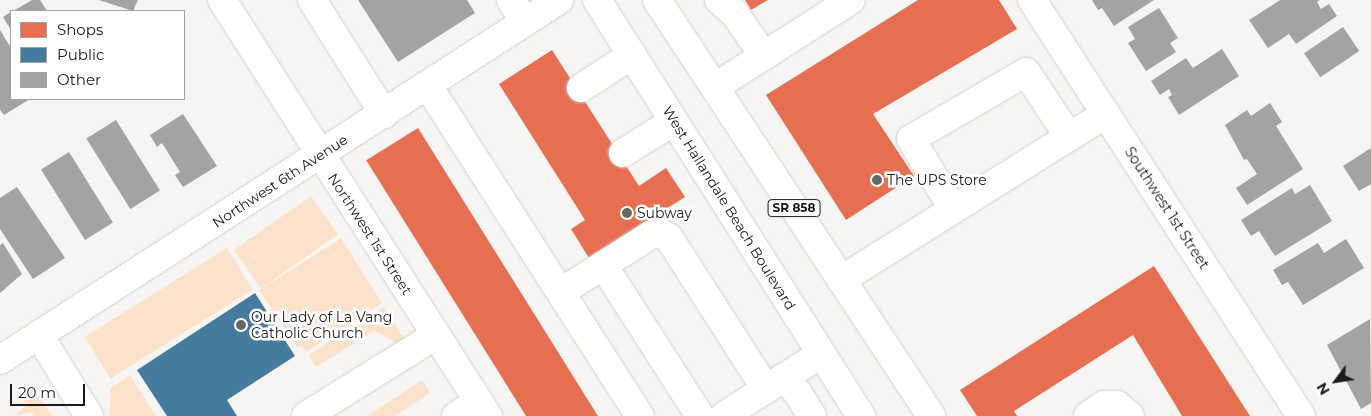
<!DOCTYPE html>
<html>
<head>
<meta charset="utf-8">
<style>
  body { margin:0 }
  #map { position:relative; width:1371px; height:416px; overflow:hidden; background:#f7f5f3; font-family:Montserrat,sans-serif }
  div>[style] { position:absolute }
  [style*='--x'] { left:calc(var(--x)*1px); top:calc(var(--y)*1px); width:calc(var(--w)*1px); rotate:calc(var(--a)*1deg) }
  .green>* { inset:0; background:#fbe3cb; transform-origin:0 0 }
  .shops>* { inset:0; background:#e76f51; transform-origin:0 0 }
  .public>* { inset:0; background:#457b9d }
  .building>* { inset:0; background:#a4a3a2; transform-origin:0 0 }
  .roads { filter:drop-shadow(0 0 1px #d1d0cf) drop-shadow(0 0 1px #d1d0cf) }
  .minor>* { height:28px; margin:-14px; padding:0 14px; transform-origin:14px; border-radius:14px; background:#fefefd }
  .major>* { height:28px; margin:-14px; padding:0 14px; transform-origin:14px; border-radius:14px; background:#fefefd }
  .dots>* { width:14px; height:14px; translate:-50% -50%; box-sizing:border-box; border:2px solid #fff; border-radius:50% }
  span { translate:-50% -50%; white-space:nowrap; text-align:center; line-height:1.15; -webkit-text-stroke:5px #fff; paint-order:stroke }
  .shield-label span { padding:1px 4px; background:#fff; border:1px solid; border-radius:4px; -webkit-text-stroke-width:0 }
  .shield-label { font-size:12px; color:#1b1a19; font-weight:700 }
  .poi-label { font-size:14px; color:#1b1a19 }
  .left { translate:0 -50%; text-align:left }
  .street-label { font-size:14px; color:#1b1a19 }
  .legend { position:absolute; left:10px; top:10px; width:175px; height:90px; box-sizing:border-box; background:#fff; border:1px solid #a4a3a3; margin:0; padding:6px 9px; list-style:none; font-size:15px; color:#1b1a19 }
  .legend li { display:flex; align-items:center; gap:10px; height:25px }
  .legend b { width:25px; border:1px solid #a4a3a3 }
  .north { position:absolute; left:1311px; top:356px; width:50px; height:50px; -webkit-text-stroke:4px #fff; paint-order:stroke; rotate:239deg; font-size:14px; font-weight:700; line-height:20px; text-align:center; color:#1b1a19 }
  .north::after { content:''; display:block; margin:auto; width:18px; height:22px; background:#1b1a19; clip-path:polygon(50% 0,100% 100%,50% 72%,0 100%) }
  .scale { position:absolute; left:10px; top:384px; width:75px; height:22px; box-sizing:border-box; border:2px solid #1b1a19; border-top:0; padding-left:6px; font-size:15px; line-height:18px; white-space:nowrap; color:#1b1a19; -webkit-text-stroke:4px #fff; paint-order:stroke }
</style>
</head>
<body>
<div id="map">
  <div class="green">
    <i style="left:311px;top:196px;width:47px;height:94px;rotate:55deg"></i>
    <i style="clip-path:polygon(341px 238px,382px 303px,306px 352px,301px 345px,297px 347px,259px 290px)"></i>
    <i style="left:227px;top:248px;width:49px;height:168px;rotate:58deg"></i>
    <i style="clip-path:polygon(384px 307px,404px 339px,398px 343px,374px 331px,316px 367px,309px 355px)"></i>
    <i style="clip-path:polygon(130px 375px,156px 416px,110px 416px,111px 388px)"></i>
    <i style="clip-path:polygon(422px 380px,430px 393px,395px 416px,367px 416px)"></i>
    <i style="clip-path:polygon(33px 387px,52px 416px,34px 416px,31px 412px,14px 416px,26px 406px,19px 394px)"></i>
  </div>
  <div class="shops">
    <i style="clip-path:polygon(745px 0,768px 0,751px 10px)"></i>
    <i style="clip-path:polygon(918px 0,999px 0,1017px 29px,873px 114px,914px 176px,846px 220px,766px 95px)"></i>
    <i style="clip-path:polygon(552px 50px,639px 186px,666px 168px,685px 197px,589px 258px,571px 229px,585px 220px,499px 84px)"></i>
    <i style="left:418px;top:128px;width:341px;height:61px;rotate:58deg"></i>
    <i style="clip-path:polygon(1154px 266px,1250px 416px,1182px 416px,1133px 335px,1014px 411px,1017px 416px,977px 416px,960px 390px)"></i>
  </div>
  <div class="public">
    <i style="clip-path:polygon(255px 293px,295px 356px,227px 400px,237px 416px,167px 416px,137px 370px)"></i>
  </div>
  <div class="building">
    <i style="clip-path:polygon(32px 0,40px 0,47px 11px,13px 11px)"></i>
    <i style="clip-path:polygon(99px 0,138px 0,133px 11px)"></i>
    <i style="clip-path:polygon(358px 0,467px 0,475px 13px,398px 62px)"></i>
    <i style="clip-path:polygon(1092px 0,1154px 0,1114px 26px,1102px 8px,1098px 10px)"></i>
    <i style="clip-path:polygon(1280px 0,1320px 0,1317px 2px,1321px 9px,1329px 4px,1337px 16px,1296px 44px,1289px 34px,1268px 48px,1249px 20px)"></i>
    <i style="clip-path:polygon(1159px 8px,1178px 38px,1170px 43px,1176px 52px,1146px 71px,1128px 43px,1135px 39px,1128px 27px)"></i>
    <i style="clip-path:polygon(11px 12px,11px 30px,3px 17px)"></i>
    <i style="left:1343px;top:27px;width:29px;height:47px;rotate:56deg"></i>
    <i style="clip-path:polygon(0 30px,11px 48px,11px 99px,30px 99px,4px 115px,0 110px)"></i>
    <i style="clip-path:polygon(1222px 49px,1239px 76px,1179px 115px,1168px 97px,1172px 95px,1169px 89px,1160px 95px,1151px 81px,1186px 58px,1193px 68px)"></i>
    <i style="clip-path:polygon(1270px 103px,1282px 122px,1276px 126px,1303px 169px,1247px 205px,1236px 188px,1257px 174px,1247px 159px,1244px 160px,1225px 125px,1247px 110px,1251px 116px)"></i>
    <i style="clip-path:polygon(183px 114px,217px 166px,183px 187px,175px 175px,180px 172px,162px 143px,157px 147px,150px 135px)"></i>
    <i style="left:116px;top:120px;width:83px;height:35px;rotate:58deg"></i>
    <i style="clip-path:polygon(1371px 148px,1371px 184px,1359px 191px,1343px 166px)"></i>
    <i style="left:69px;top:152px;width:83px;height:33px;rotate:58deg"></i>
    <i style="clip-path:polygon(1310px 185px,1332px 221px,1275px 256px,1259px 231px,1251px 236px,1241px 220px,1292px 188px,1295px 194px)"></i>
    <i style="clip-path:polygon(17px 187px,65px 258px,33px 279px,0 229px,0 198px)"></i>
    <i style="clip-path:polygon(1346px 239px,1364px 268px,1303px 305px,1288px 282px,1282px 285px,1273px 270px,1318px 243px,1324px 253px)"></i>
    <i style="clip-path:polygon(3px 243px,22px 274px,0 293px,0 245px)"></i>
    <i style="clip-path:polygon(1370px 319px,1371px 403px,1361px 409px,1327px 345px)"></i>
  </div>
  <div class="roads">
    <div class="minor">
      <i style="--x:222;--y:0;--w:494;--a:57.4"></i>
      <i style="--x:312;--y:0;--w:135;--a:57.7"></i>
      <i style="--x:511;--y:0;--w:26;--a:58"></i>
      <i style="--x:719;--y:0;--w:21;--a:41"></i>
      <i style="--x:735;--y:14;--w:51;--a:55.4"></i>
      <i style="--x:1032;--y:0;--w:495;--a:57.1"></i>
      <i style="--x:428;--y:86;--w:392;--a:57.3"></i>
      <i style="--x:715;--y:87;--w:161;--a:-32.6"></i>
      <i style="--x:581;--y:88;--w:61;--a:-32.9"></i>
      <i style="--x:623;--y:153;--w:60;--a:-32.1"></i>
      <i style="--x:953;--y:209;--w:82;--a:-121"></i>
      <i style="--x:911;--y:139;--w:133;--a:-30.2"></i>
      <i style="--x:1026;--y:72;--w:78;--a:56.5"></i>
      <i style="--x:603;--y:265;--w:179;--a:57.3"></i>
      <i style="--x:841;--y:280;--w:313;--a:-32.1"></i>
      <i style="--x:561;--y:292;--w:108;--a:-32.5"></i>
      <i style="--x:652;--y:234;--w:9;--a:-6"></i>
      <i style="--x:661;--y:233;--w:9;--a:32"></i>
      <i style="--x:669;--y:238;--w:179;--a:57.3"></i>
      <i style="--x:39;--y:335;--w:95;--a:58.3"></i>
      <i style="--x:0;--y:360;--w:665;--a:-32.78"></i>
      <i style="--x:783;--y:378;--w:20;--a:45"></i>
      <i style="--x:797;--y:392;--w:28;--a:58"></i>
      <i style="--x:306;--y:416;--w:153;--a:-31.9"></i>
      <i style="--x:456;--y:416;--w:26;--a:-32"></i>
      <i style="--x:724;--y:416;--w:115;--a:-32.6"></i>
      <i style="--x:1088;--y:416;--w:19;--a:-35"></i>
      <i style="--x:1104;--y:405;--w:13;--a:0"></i>
      <i style="--x:1117;--y:405;--w:17;--a:40"></i>
    </div>
    <div class="major">
      <i style="--x:597;--y:0;--w:493;--a:57.6"></i>
      <i style="--x:657;--y:0;--w:498;--a:56.6"></i>
    </div>
  </div>
  <div class="dots">
    <i style="left:877px;top:180px;background:#686765"></i>
    <i style="left:627px;top:213px;background:#686765"></i>
    <i style="left:241px;top:325px;background:#686765"></i>
  </div>
  <div class="shield-label">
    <span style="left:794px;top:208px">SR 858</span>
  </div>
  <div class="poi-label">
    <span class="left" style="left:887px;top:180px">The UPS Store</span>
    <span class="left" style="left:637px;top:213px">Subway</span>
    <span class="left" style="left:251px;top:325px">Our Lady of La Vang<br>Catholic Church</span>
  </div>
  <div class="street-label">
    <span style="left:280px;top:181px;rotate:-33deg">Northwest 6th Avenue</span>
    <span style="left:729px;top:208px;rotate:58deg">West Hallandale Beach Boulevard</span>
    <span style="left:1167px;top:208px;rotate:57deg">Southwest 1st Street</span>
    <span style="left:370px;top:234px;rotate:57deg">Northwest 1st Street</span>
  </div>
  <ul class="legend">
  <li><b style="height:14px;background:#e76f51"></b>Shops</li>
  <li><b style="height:14px;background:#457b9d"></b>Public</li>
  <li><b style="height:14px;background:#a4a3a2"></b>Other</li>
  </ul>
  <div class="north">N</div>
  <div class="scale">20 m</div>
</div>
</body>
</html>
